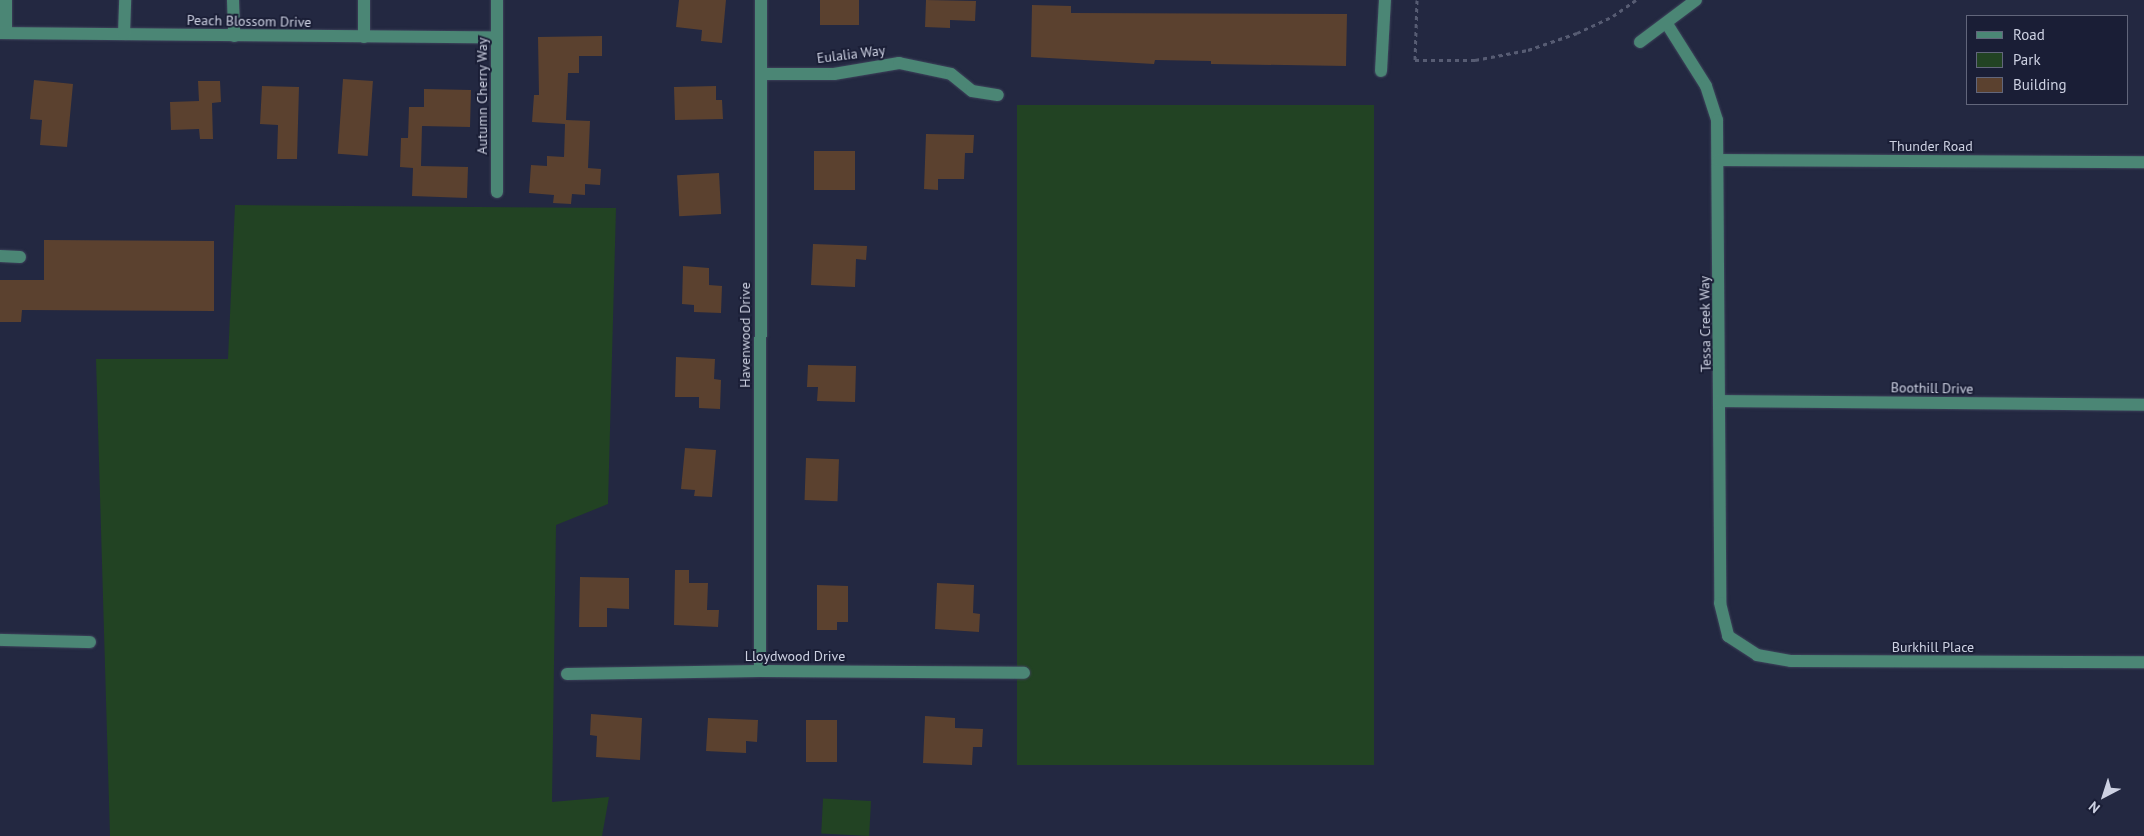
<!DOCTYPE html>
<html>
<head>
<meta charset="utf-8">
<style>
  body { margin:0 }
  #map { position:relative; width:2144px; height:836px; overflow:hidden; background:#232841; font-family:"PT Sans",sans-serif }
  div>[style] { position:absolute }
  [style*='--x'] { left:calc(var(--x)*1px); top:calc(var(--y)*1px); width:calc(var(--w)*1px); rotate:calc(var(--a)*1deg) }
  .green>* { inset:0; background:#224323; transform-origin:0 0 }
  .building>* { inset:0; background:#5b412f; transform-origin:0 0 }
  .path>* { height:3px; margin-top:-1.5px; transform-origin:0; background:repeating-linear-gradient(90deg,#575c73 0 4px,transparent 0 8px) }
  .roads { filter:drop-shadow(0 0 1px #3e435b) drop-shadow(0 0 1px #3e435b) }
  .minor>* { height:12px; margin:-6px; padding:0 6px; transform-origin:6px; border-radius:6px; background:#4b8675 }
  span { translate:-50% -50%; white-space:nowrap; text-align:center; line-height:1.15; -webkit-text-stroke:4px #1a1e36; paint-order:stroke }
  .street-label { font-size:14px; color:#cdd1e2 }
  .legend { position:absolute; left:1966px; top:15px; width:162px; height:90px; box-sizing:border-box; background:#1a1e36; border:1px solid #62667b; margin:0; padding:6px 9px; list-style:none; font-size:15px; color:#cdd1e2 }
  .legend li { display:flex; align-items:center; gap:10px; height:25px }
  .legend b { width:25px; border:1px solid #62667b }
  .north { position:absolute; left:2079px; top:771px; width:50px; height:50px; -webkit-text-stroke:4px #1a1e36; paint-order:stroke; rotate:220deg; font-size:14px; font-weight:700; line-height:20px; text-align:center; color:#cdd1e2 }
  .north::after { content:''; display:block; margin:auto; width:18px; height:22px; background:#cdd1e2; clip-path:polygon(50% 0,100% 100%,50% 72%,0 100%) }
</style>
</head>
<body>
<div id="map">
  <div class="green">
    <i style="left:1017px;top:105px;width:357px;height:660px"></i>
    <i style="clip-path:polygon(235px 205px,616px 208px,608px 504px,556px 525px,552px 802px,609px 797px,602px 836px,110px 836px,96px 359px,228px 359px)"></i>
    <i style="left:871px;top:801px;width:35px;height:48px;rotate:93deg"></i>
  </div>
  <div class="building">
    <i style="clip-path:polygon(679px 0,726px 0,722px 43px,701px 41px,702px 30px,676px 27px)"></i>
    <i style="left:820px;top:0;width:39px;height:25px"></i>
    <i style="clip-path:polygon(926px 0,976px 1px,975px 21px,950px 20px,950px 28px,925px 27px)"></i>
    <i style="clip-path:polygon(1032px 5px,1071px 6px,1071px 13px,1347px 14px,1346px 66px,1211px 64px,1211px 61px,1155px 60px,1154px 64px,1031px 57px)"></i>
    <i style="clip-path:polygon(602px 36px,602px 56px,579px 56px,579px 73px,568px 73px,566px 120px,590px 121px,588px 168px,601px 169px,600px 185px,585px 184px,585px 195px,572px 194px,571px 204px,553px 203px,554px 195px,529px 193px,531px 165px,547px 166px,547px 156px,564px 157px,565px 124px,532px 122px,534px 95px,539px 95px,538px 37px)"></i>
    <i style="left:343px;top:79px;width:30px;height:75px;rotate:4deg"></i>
    <i style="clip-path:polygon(34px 80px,73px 84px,67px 147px,40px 145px,42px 120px,30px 119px)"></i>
    <i style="clip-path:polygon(198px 81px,220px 81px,221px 102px,212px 103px,213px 139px,200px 139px,199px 129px,171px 130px,170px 102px,199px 101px)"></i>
    <i style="clip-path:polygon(262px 86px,299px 87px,297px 159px,277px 159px,278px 125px,260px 124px)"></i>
    <i style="clip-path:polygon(716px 86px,716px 100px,722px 100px,723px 119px,675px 120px,674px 87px)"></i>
    <i style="clip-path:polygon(424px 89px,471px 90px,470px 127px,422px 126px,421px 166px,468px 167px,467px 198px,412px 196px,413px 168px,400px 167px,401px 138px,408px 138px,409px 107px,424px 107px)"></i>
    <i style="clip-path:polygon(926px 134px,974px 135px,973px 153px,965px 153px,964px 179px,938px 179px,938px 190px,924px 189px)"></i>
    <i style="left:814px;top:151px;width:41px;height:39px"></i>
    <i style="left:719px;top:173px;width:41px;height:42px;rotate:87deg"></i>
    <i style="clip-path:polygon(44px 240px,214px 241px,214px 311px,22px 310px,21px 322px,0 322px,0 280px,44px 280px)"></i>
    <i style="clip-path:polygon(813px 244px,867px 246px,866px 260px,856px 259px,855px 287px,811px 285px)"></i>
    <i style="clip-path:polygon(683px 266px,709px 268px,709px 285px,722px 286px,721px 313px,694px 312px,694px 305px,682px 304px)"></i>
    <i style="clip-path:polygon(676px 357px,715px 359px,714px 379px,721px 380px,720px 409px,699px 408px,699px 397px,675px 397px)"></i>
    <i style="clip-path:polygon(808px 365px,856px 366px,855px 402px,817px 401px,818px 387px,807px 387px)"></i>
    <i style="clip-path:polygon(685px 448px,716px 450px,712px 497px,694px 496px,695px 490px,681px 489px)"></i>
    <i style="left:806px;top:458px;width:33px;height:42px;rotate:2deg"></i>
    <i style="clip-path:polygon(675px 570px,689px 570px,689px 583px,708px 583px,707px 610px,719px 610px,718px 627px,674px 625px)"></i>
    <i style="clip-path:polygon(580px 577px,629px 578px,629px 609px,607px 608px,607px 627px,579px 627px)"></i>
    <i style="clip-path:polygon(937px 583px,974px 585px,973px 613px,980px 614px,979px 632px,935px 629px)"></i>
    <i style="clip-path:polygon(817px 585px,848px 586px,848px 622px,837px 622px,837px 630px,817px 630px)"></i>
    <i style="clip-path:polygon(591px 714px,642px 718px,640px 760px,596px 757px,597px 736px,590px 735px)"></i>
    <i style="clip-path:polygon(925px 716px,955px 718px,955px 728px,983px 729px,982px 747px,973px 747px,972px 765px,923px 763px)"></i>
    <i style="clip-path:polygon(708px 718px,758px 720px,757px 742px,746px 741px,746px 753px,706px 751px)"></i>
    <i style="left:806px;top:720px;width:31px;height:42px"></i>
  </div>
  <div class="path">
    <i style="--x:1417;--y:0;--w:60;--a:91.9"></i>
    <i style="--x:1415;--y:60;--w:60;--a:0"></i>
    <i style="--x:1475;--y:60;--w:54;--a:-10.7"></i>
    <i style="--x:1528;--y:50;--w:52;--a:-19.1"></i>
    <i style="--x:1577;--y:33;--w:40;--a:-25"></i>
    <i style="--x:1613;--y:16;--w:28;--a:-35"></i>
  </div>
  <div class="roads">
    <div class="minor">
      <i style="--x:6;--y:0;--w:33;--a:90"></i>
      <i style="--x:233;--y:0;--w:36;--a:88"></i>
      <i style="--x:497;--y:0;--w:192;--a:90"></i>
      <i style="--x:1667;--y:24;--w:73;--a:57.8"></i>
      <i style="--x:1706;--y:86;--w:36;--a:72"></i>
      <i style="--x:1717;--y:120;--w:483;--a:89.6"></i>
      <i style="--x:1720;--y:603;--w:34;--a:76"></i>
      <i style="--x:1728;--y:636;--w:35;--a:33"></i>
      <i style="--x:1757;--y:655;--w:35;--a:10"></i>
      <i style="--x:1791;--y:661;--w:353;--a:0.2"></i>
      <i style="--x:0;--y:33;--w:497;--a:0.5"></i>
      <i style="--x:124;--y:34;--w:34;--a:-88"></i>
      <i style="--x:364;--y:37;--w:37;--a:-90"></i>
      <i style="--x:1640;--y:42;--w:70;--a:-36.9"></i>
      <i style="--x:1381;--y:71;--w:71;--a:-86.8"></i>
      <i style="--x:761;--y:74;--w:73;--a:0"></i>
      <i style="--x:834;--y:74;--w:66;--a:-9.6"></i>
      <i style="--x:899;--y:63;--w:53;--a:11.9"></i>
      <i style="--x:951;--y:74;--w:27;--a:39"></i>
      <i style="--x:972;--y:91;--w:26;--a:9"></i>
      <i style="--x:1718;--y:160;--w:426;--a:0.3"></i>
      <i style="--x:0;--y:256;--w:20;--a:3"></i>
      <i style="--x:1720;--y:401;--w:424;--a:0.5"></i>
      <i style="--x:0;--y:640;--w:90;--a:1.3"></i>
      <i style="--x:760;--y:671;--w:671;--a:-89.91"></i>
      <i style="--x:567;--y:674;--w:193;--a:-0.9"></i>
      <i style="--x:760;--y:671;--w:264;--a:0.4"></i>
    </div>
  </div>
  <div class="street-label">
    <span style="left:249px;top:21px;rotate:1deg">Peach Blossom Drive</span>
    <span style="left:851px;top:54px;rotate:-7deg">Eulalia Way</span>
    <span style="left:482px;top:96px;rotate:-90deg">Autumn Cherry Way</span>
    <span style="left:1931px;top:146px">Thunder Road</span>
    <span style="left:1705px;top:324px;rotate:-91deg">Tessa Creek Way</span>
    <span style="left:745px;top:335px;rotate:-90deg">Havenwood Drive</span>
    <span style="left:1932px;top:388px;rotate:1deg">Boothill Drive</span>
    <span style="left:1933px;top:647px">Burkhill Place</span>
    <span style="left:795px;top:656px">Lloydwood Drive</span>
  </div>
  <ul class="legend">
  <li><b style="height:6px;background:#4b8675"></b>Road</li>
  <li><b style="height:14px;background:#224323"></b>Park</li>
  <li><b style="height:14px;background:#5b412f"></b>Building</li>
  </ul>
  <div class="north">N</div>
</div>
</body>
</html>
